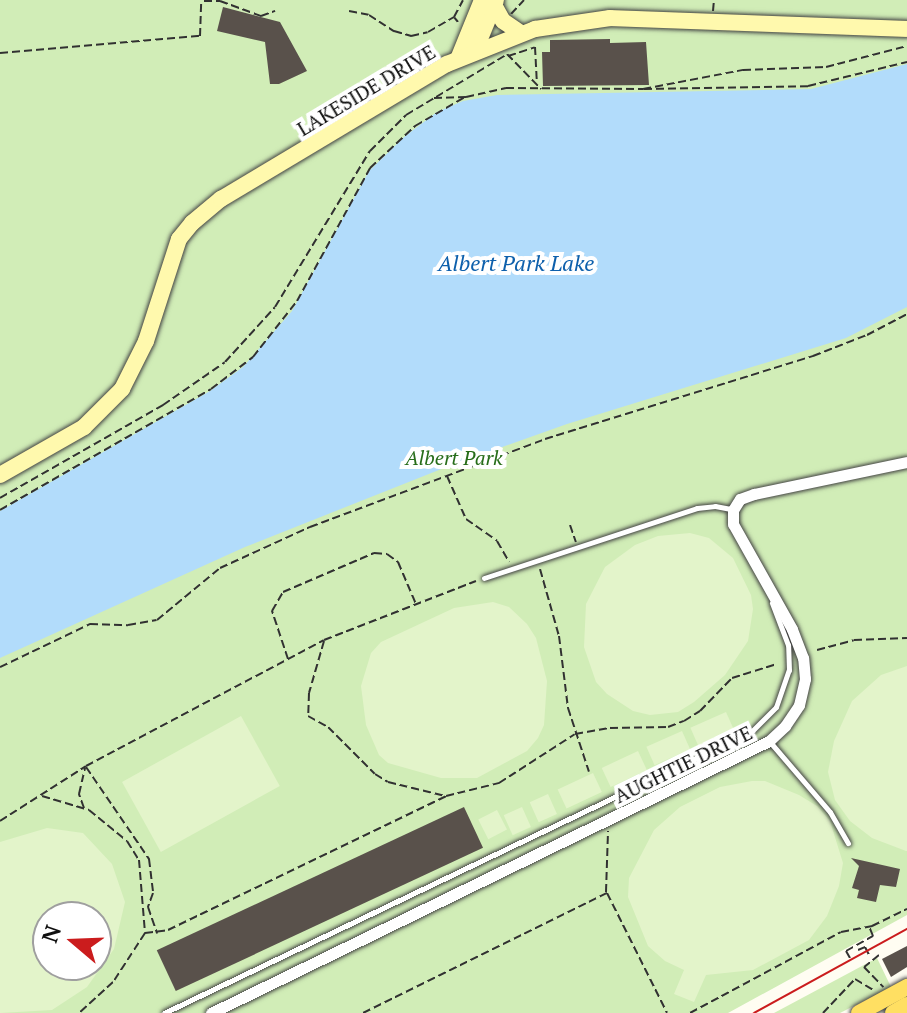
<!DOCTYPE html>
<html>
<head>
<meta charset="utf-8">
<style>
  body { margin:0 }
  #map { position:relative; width:907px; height:1013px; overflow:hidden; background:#fffdf2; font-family:"PT Serif",serif }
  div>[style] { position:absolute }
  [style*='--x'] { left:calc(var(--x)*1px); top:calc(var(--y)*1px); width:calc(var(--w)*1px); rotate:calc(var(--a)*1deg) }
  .green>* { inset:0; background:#d1edb7 }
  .pitch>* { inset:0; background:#e3f4ca; transform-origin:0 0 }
  .water>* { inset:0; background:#b2dcfb }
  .building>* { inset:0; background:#59514b; transform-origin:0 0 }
  .path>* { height:2px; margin-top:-1px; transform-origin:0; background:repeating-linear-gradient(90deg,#313131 0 8px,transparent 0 12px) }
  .roads { filter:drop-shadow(0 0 2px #424242) drop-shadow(0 0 2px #424242) }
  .lane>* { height:5px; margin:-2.5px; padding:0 2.5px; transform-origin:2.5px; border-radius:2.5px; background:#fff }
  .street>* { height:11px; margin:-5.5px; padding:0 5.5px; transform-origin:5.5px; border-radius:5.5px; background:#fff }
  .secondary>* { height:16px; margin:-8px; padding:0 8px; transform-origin:8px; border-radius:8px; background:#fff9ad }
  .primary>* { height:16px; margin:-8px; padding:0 8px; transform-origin:8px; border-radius:8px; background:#ffdf62 }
  .tram>* { height:2px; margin:-1px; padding:0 1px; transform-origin:1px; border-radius:1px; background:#cb1c1d }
  span { translate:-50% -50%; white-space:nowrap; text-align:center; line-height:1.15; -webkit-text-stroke:8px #fff; paint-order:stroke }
  .street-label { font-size:20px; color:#0f0f0f }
  .park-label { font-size:20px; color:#276d1a; font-style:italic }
  .water-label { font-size:22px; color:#0e60ac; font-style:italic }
  .north { position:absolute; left:32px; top:901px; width:80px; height:80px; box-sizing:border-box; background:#fff; border:2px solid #9f9f9f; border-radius:50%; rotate:289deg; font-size:22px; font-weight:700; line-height:32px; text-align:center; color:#0f0f0f }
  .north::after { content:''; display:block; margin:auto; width:28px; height:36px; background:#cb1c1d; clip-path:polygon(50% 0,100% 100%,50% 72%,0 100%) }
</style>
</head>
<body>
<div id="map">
  <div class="green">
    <i style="clip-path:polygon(evenodd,0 0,907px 0,907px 915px,728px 1013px,0 1013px,0 0,48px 917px,96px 917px,96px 965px,48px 965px,48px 917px)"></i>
    <i style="clip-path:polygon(877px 958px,891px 987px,840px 1013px,774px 1013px)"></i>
  </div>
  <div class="pitch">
    <i style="clip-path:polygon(690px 533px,709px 538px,733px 558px,751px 595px,753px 609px,748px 641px,725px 675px,694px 702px,678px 712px,650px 715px,633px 711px,607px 694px,596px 682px,584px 647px,586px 604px,605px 567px,635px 545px,658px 536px)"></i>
    <i style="clip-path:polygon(493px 602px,509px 607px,527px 624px,536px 638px,547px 681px,544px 725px,538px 738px,527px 751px,477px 778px,441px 778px,388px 763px,379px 755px,366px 725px,361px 686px,371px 653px,381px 642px,454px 608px)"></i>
    <i style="clip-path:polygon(907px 666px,907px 851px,906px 851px,872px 838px,850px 821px,835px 800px,828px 772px,834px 741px,852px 701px,881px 675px)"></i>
    <i style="left:726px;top:712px;width:20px;height:39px;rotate:66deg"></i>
    <i style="left:241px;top:716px;width:80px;height:136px;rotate:61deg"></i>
    <i style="left:682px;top:731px;width:20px;height:39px;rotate:66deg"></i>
    <i style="left:638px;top:751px;width:21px;height:40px;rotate:65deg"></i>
    <i style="left:593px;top:773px;width:21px;height:39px;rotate:65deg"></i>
    <i style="clip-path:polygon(752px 781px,765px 781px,799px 795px,817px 806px,830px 821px,843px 863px,839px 886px,827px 916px,809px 940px,753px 970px,706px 975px,694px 1002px,674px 994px,684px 970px,665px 961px,648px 946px,628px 897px,629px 878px,654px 830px,680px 807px,720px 787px)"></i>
    <i style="left:548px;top:794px;width:22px;height:20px;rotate:66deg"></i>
    <i style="left:522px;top:807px;width:22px;height:20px;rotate:66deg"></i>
    <i style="left:497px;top:810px;width:22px;height:21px;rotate:63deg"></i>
    <i style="clip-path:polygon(evenodd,47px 828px,83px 833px,112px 864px,125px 902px,114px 949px,87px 987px,52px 1010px,0 1013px,0 842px,47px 828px,48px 917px,96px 917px,96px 965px,48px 965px,48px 917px)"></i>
  </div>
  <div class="water">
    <i style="clip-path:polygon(907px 64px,907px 307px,846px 338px,567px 424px,449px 466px,245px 547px,0 658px,0 511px,210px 391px,243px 367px,292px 311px,369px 171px,404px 137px,437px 112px,463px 101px,497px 95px,811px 89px)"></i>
  </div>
  <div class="building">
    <i style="clip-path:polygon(223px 7px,280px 22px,307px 71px,279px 84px,270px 84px,265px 42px,217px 31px)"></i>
    <i style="clip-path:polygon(610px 39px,610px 43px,646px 42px,649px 85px,543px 86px,542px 52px,550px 52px,550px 40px)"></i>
    <i style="left:464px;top:807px;width:45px;height:339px;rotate:65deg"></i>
    <i style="clip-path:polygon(851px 858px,900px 869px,896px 887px,880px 885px,876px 902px,857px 898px,859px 890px,852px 888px,859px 866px)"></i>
    <i style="clip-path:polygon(907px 946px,907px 967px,891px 977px,882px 959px)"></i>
  </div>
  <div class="path">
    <i style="--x:204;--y:1;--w:16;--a:0"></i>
    <i style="--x:220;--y:1;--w:44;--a:20.1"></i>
    <i style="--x:261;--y:16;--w:15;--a:-20"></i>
    <i style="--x:349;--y:11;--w:20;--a:11"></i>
    <i style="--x:369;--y:15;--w:30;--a:33"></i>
    <i style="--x:394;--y:31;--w:18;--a:16"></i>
    <i style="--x:411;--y:36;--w:17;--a:-13"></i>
    <i style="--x:428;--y:32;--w:30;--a:-30"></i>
    <i style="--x:713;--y:11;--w:11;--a:-85"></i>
    <i style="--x:511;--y:14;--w:19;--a:-47"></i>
    <i style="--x:458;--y:22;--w:6;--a:-129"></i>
    <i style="--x:454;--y:17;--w:19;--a:-62"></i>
    <i style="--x:0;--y:53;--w:201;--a:-4.9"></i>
    <i style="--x:200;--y:36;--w:36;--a:-88"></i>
    <i style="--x:507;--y:54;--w:49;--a:45.8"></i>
    <i style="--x:508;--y:56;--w:28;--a:-18"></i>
    <i style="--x:535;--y:47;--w:35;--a:87"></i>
    <i style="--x:644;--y:89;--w:164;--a:-1"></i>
    <i style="--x:808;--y:86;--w:102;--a:-13.6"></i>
    <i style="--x:436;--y:97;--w:82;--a:-31"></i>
    <i style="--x:447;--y:476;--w:47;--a:66.2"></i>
    <i style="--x:466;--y:519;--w:38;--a:35"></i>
    <i style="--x:497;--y:541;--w:24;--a:60"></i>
    <i style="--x:0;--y:498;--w:188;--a:-29.7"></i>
    <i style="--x:163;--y:405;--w:75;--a:-34.7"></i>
    <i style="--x:225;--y:362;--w:74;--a:-47.7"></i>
    <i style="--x:275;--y:307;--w:183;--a:-58.7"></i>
    <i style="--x:370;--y:151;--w:51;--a:-45"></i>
    <i style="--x:406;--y:115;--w:33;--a:-31"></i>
    <i style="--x:434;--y:98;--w:32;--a:-2"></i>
    <i style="--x:466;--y:97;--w:41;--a:-12.7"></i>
    <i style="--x:506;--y:88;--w:137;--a:0.4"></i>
    <i style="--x:643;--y:89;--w:102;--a:-10.8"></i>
    <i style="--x:743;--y:70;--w:83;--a:-2.1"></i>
    <i style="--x:826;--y:67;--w:84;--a:-14.5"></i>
    <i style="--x:0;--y:510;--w:243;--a:-29.8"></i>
    <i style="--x:211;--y:389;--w:53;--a:-37.3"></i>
    <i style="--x:253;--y:357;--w:71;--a:-51.8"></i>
    <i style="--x:297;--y:301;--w:152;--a:-61.2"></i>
    <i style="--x:370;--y:168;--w:62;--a:-43"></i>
    <i style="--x:415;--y:126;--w:58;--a:-30.1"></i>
    <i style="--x:570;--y:525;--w:18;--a:71"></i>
    <i style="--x:540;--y:569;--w:70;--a:74.2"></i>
    <i style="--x:559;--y:636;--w:73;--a:82.9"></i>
    <i style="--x:568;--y:708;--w:67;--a:71.8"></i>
    <i style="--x:324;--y:641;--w:54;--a:106.1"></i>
    <i style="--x:309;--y:693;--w:23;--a:92"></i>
    <i style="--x:308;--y:716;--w:23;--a:29"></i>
    <i style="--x:328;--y:727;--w:66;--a:45"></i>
    <i style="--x:375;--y:774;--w:15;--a:32"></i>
    <i style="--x:388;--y:782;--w:59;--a:13.8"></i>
    <i style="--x:817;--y:650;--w:38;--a:-15"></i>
    <i style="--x:854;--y:640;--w:53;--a:-2.2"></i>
    <i style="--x:288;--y:659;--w:51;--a:-108.4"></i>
    <i style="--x:272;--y:611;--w:22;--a:-60"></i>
    <i style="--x:283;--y:592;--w:99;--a:-23.2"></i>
    <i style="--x:374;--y:553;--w:13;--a:4"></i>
    <i style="--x:387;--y:554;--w:14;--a:36"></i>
    <i style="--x:398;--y:562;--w:46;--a:66.8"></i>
    <i style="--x:0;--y:667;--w:100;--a:-25.5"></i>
    <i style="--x:90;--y:624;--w:38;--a:2"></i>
    <i style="--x:128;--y:625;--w:29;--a:-10"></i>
    <i style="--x:157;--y:620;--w:82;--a:-39.5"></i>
    <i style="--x:220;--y:568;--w:99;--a:-24.5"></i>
    <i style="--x:310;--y:527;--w:251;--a:-20.5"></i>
    <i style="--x:545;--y:439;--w:281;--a:-17.2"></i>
    <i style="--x:813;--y:356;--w:58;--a:-21.3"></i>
    <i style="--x:867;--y:335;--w:45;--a:-27.7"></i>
    <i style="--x:86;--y:767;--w:112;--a:55.6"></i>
    <i style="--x:149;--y:859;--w:34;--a:83"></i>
    <i style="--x:153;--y:893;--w:15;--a:110"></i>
    <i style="--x:148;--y:907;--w:28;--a:71"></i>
    <i style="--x:42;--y:796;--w:49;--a:16.6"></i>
    <i style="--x:89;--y:810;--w:49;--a:39.2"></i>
    <i style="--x:127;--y:841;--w:22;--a:58"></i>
    <i style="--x:139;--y:860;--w:73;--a:85.3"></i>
    <i style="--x:145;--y:933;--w:59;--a:123.1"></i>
    <i style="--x:113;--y:982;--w:46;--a:137.6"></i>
    <i style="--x:84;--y:808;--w:15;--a:-110"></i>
    <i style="--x:79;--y:794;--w:27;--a:-77"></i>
    <i style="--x:0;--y:821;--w:102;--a:-32.6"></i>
    <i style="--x:86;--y:766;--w:269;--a:-27.9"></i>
    <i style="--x:324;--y:640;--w:163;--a:-21.2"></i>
    <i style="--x:606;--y:892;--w:61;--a:-88.1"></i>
    <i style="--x:145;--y:933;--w:23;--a:-7"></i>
    <i style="--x:168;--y:930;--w:309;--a:-25.7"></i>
    <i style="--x:446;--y:796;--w:55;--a:-13.8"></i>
    <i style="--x:499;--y:783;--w:90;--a:-32.8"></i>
    <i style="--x:575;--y:734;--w:36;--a:-10"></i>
    <i style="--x:610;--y:728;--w:58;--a:-1"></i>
    <i style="--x:668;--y:727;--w:17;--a:-21"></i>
    <i style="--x:684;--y:721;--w:19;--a:-32"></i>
    <i style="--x:700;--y:711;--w:46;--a:-45.9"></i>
    <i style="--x:732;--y:678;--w:47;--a:-17.3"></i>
    <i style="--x:858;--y:950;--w:8;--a:-23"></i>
    <i style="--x:865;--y:947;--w:11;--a:63"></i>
    <i style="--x:879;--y:955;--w:19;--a:141"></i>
    <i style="--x:864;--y:967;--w:28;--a:46"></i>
    <i style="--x:850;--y:958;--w:8;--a:-120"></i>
    <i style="--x:846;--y:951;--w:31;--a:-29"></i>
    <i style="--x:873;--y:936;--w:11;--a:-112"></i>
    <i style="--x:363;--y:1013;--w:272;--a:-26.2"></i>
    <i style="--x:607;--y:893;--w:134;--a:63.4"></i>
    <i style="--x:690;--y:1013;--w:171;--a:-28.2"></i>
    <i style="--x:841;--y:932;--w:32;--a:-11"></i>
    <i style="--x:872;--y:926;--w:39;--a:-26"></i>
    <i style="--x:823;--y:1013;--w:47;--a:-46.7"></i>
    <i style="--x:855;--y:979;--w:23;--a:31"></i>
  </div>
  <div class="roads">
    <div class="lane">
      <i style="--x:484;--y:578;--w:224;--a:-18.2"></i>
      <i style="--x:697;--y:508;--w:18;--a:-6"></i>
      <i style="--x:715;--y:506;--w:16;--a:11"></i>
      <i style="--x:770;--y:742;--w:92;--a:49.4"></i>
      <i style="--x:830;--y:812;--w:36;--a:60"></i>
      <i style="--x:164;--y:1013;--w:652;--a:-25.62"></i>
      <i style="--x:752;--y:731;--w:34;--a:-45"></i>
      <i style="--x:776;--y:707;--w:39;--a:-71"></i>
      <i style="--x:789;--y:670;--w:25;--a:-92"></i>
      <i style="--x:788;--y:645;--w:45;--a:-110.9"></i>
    </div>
    <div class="street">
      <i style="--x:211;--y:1013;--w:621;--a:-25.99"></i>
      <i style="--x:769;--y:741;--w:22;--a:-43"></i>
      <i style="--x:785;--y:726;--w:25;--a:-56"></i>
      <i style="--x:799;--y:705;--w:27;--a:-77"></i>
      <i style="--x:805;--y:679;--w:21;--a:-95"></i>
      <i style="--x:803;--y:658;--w:31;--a:-111"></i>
      <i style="--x:792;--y:629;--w:120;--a:-119.3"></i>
      <i style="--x:733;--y:524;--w:14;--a:-90"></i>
      <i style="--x:733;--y:510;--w:13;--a:-58"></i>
      <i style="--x:740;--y:499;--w:15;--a:-20"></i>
      <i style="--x:754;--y:494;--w:156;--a:-11.8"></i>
    </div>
    <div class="secondary">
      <i style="--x:494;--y:5;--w:18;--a:61"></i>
      <i style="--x:503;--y:21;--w:22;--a:34"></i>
      <i style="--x:475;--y:51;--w:55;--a:-67.6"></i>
      <i style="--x:458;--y:59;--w:64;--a:-67.9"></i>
      <i style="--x:0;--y:475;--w:97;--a:-29.7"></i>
      <i style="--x:84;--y:427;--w:54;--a:-45"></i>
      <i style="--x:122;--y:389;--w:54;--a:-63.4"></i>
      <i style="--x:146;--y:341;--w:107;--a:-72.1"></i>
      <i style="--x:179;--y:239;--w:21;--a:-51"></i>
      <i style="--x:192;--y:223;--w:38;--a:-40"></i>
      <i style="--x:221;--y:199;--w:263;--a:-30.9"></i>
      <i style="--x:447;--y:64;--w:95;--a:-21.7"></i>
      <i style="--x:535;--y:29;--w:76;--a:-8.3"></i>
      <i style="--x:610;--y:18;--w:297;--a:2.1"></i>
    </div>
    <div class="primary">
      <i style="--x:859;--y:1013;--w:55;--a:-28.4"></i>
      <i style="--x:893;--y:1013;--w:16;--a:-30"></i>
    </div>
  </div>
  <div class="tram">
    <i style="--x:754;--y:1013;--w:175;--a:-28.8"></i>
  </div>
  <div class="street-label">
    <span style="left:366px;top:90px;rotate:-31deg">LAKESIDE DRIVE</span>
    <span style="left:683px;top:764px;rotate:-26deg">AUGHTIE DRIVE</span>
  </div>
  <div class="park-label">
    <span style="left:454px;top:457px">Albert Park</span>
  </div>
  <div class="water-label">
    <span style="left:516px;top:263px">Albert Park Lake</span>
  </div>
  <div class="north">N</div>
</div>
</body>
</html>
